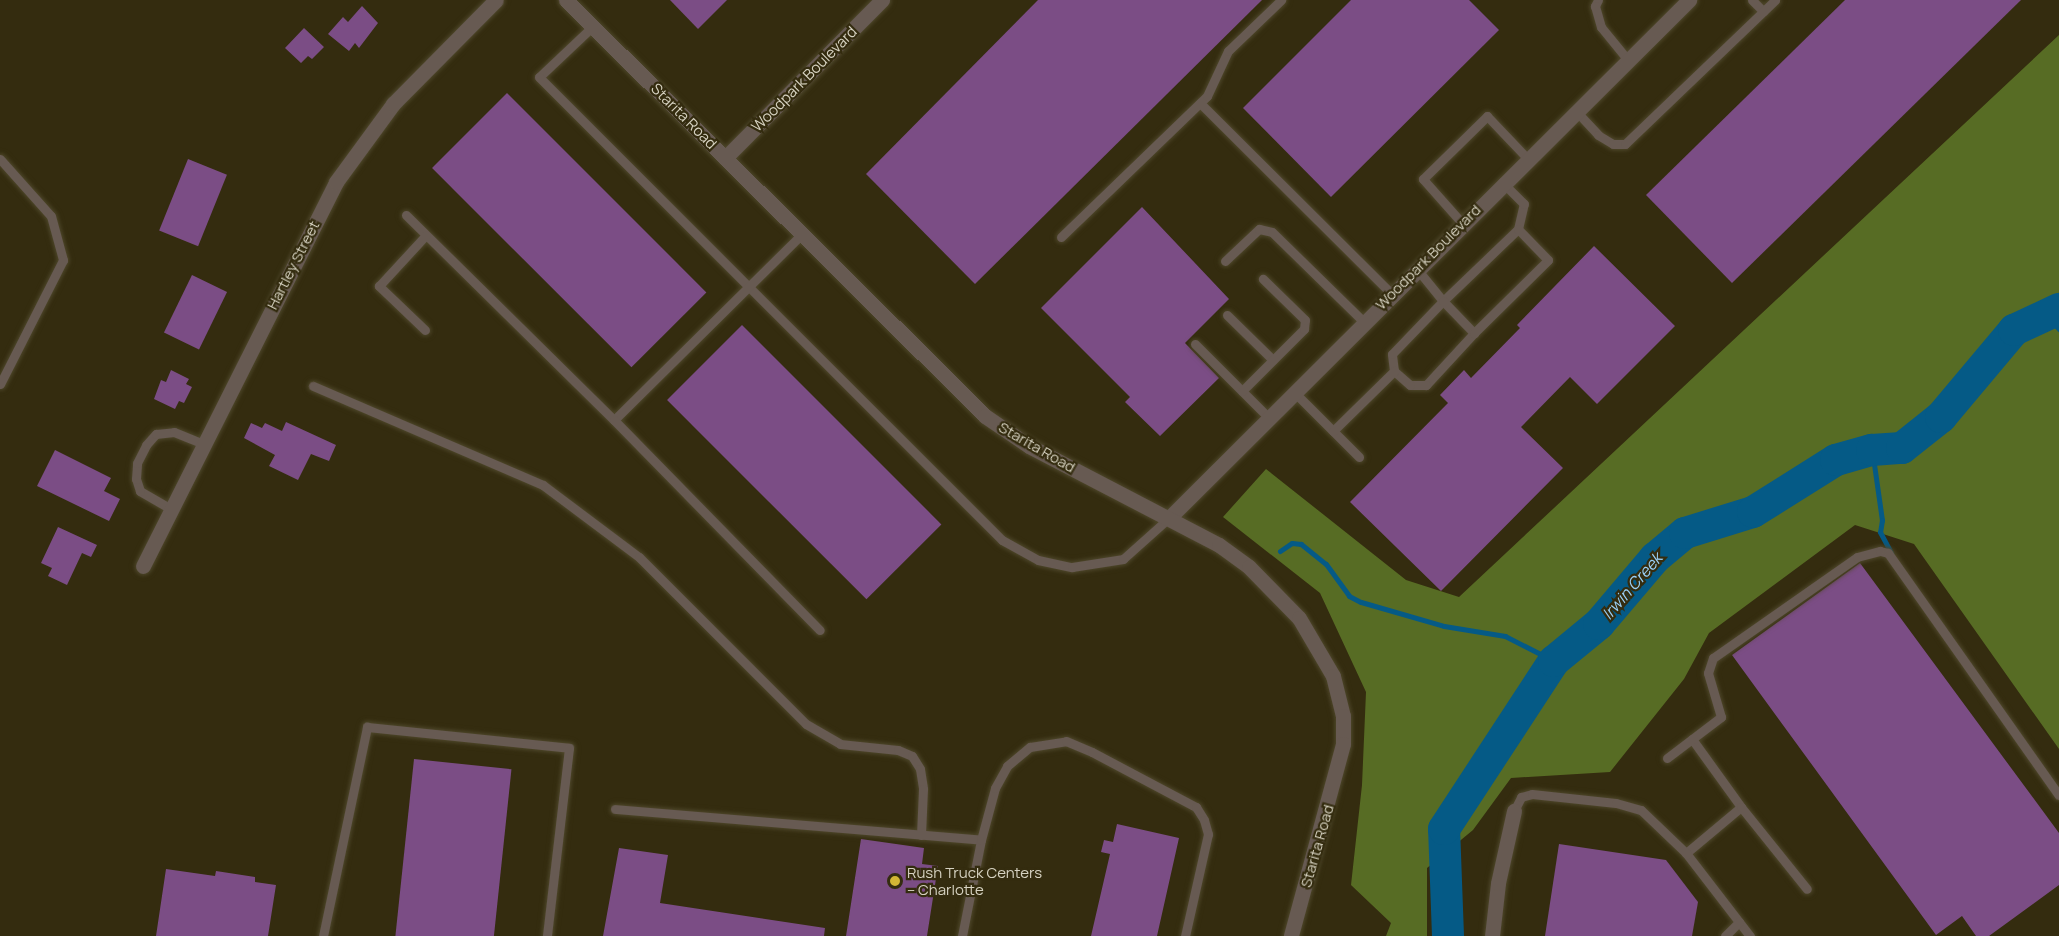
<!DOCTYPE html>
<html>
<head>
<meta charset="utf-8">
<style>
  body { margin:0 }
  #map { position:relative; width:2059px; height:936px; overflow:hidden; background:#342c0f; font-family:Manrope,sans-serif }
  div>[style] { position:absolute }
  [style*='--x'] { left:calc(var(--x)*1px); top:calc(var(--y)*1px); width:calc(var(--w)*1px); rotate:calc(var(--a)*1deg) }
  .forest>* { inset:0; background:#576c24 }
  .stream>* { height:5px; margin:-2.5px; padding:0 2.5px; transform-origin:2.5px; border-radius:2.5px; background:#055a86 }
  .river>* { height:32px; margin:-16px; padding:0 16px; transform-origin:16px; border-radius:16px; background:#055a86 }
  .building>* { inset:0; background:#7b4d85; transform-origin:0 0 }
  .roads { filter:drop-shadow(0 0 2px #4e472b) drop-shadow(0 0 2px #4e472b) }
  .service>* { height:9px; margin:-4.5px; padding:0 4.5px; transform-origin:4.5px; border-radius:4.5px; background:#675a52 }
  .minor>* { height:15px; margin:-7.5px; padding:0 7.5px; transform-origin:7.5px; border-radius:7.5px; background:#675a52 }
  .tertiary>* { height:15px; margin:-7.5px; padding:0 7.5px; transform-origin:7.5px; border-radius:7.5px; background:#675a52 }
  .dots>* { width:16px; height:16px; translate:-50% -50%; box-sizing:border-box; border:3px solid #342c0f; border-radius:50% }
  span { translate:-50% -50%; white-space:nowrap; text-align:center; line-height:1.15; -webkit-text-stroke:4.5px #342c0f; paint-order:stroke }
  .street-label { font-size:15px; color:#d6d2c1 }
  .poi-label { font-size:15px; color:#d6d2c1 }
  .left { translate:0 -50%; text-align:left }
  .water-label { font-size:16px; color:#9ad0f7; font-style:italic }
</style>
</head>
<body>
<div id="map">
  <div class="forest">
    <i style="clip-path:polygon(2059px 35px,2059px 749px,1914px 544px,1855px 525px,1709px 633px,1684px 679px,1610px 772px,1511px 778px,1473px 830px,1427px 868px,1427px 936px,1386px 936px,1391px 923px,1351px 885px,1362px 785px,1366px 692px,1320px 593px,1223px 517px,1266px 469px,1406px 580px,1459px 597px)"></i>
  </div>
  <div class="stream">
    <i style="--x:2045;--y:314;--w:21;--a:47"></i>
    <i style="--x:1872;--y:450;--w:71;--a:81.9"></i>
    <i style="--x:1882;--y:520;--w:12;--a:99"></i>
    <i style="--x:1880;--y:532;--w:24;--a:62"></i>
    <i style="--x:1280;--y:551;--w:14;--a:-34"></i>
    <i style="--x:1292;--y:543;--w:9;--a:6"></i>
    <i style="--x:1301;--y:544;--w:32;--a:39"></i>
    <i style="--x:1326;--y:564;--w:39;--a:54"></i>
    <i style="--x:1349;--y:596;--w:13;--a:27"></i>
    <i style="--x:1361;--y:602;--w:86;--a:16.1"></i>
    <i style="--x:1444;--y:626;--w:62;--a:9.3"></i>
    <i style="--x:1505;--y:636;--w:55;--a:27"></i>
  </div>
  <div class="river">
    <i style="--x:1448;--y:936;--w:107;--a:-92.1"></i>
    <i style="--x:1444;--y:829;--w:201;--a:-56.8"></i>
    <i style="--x:1554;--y:661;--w:58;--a:-39.4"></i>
    <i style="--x:1599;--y:624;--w:87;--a:-49.7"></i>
    <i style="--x:1655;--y:558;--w:39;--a:-40"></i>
    <i style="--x:1685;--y:533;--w:71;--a:-17.2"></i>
    <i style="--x:1753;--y:512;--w:98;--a:-32.1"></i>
    <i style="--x:1836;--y:460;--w:37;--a:-16"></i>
    <i style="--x:1872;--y:450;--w:30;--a:-4"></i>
    <i style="--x:1902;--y:448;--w:50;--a:-38.5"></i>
    <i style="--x:1941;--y:417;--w:114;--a:-50"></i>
    <i style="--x:2014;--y:330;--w:50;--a:-25"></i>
  </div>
  <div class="building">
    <i style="clip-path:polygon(670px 0,727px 0,698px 29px)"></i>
    <i style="clip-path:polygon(1038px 0,1262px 0,975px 284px,866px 174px)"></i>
    <i style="clip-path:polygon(1351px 0,1469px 0,1499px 30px,1331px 197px,1243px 108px)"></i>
    <i style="clip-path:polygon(1845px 0,2021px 0,1732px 283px,1646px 195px)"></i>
    <i style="clip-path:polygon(362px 6px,378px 23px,359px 48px,355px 43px,349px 51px,328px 34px,343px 17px,348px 22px)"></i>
    <i style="clip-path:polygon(304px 28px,324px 47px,312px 59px,308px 56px,301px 63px,285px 48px)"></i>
    <i style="left:507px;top:93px;width:282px;height:106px;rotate:45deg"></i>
    <i style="left:188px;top:159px;width:42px;height:77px;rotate:22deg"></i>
    <i style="clip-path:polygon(1142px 207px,1229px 299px,1185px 343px,1219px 378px,1160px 436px,1125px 402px,1130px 397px,1041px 308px)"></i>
    <i style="clip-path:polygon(1594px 246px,1675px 326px,1597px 404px,1570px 377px,1521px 427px,1563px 468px,1441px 591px,1350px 502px,1448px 403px,1440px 395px,1464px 370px,1471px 378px,1520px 328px,1517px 325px)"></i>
    <i style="left:192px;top:275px;width:39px;height:64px;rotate:26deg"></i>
    <i style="left:742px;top:325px;width:282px;height:106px;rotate:45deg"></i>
    <i style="clip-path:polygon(171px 370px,189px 379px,186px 384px,192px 387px,184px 403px,179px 401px,175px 409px,154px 399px,161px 380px,166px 382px)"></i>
    <i style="clip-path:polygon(286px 422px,336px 445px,329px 461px,311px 454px,298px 480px,269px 466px,275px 455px,244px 438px,251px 423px,262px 428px,265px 423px,282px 431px)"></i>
    <i style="clip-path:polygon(55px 450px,111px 478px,104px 491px,120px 499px,109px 521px,37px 486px)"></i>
    <i style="clip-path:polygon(58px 527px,97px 545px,91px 557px,82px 553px,67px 585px,48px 576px,52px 568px,41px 563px)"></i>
    <i style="clip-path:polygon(1860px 563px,2059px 833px,2059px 885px,1989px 936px,1976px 936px,1962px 916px,1936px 935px,1732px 655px)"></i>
    <i style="left:414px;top:759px;width:98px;height:179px;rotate:6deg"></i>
    <i style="clip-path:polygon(1117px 824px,1179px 838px,1157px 936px,1091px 936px,1110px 854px,1101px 852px,1104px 840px,1113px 842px)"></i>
    <i style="clip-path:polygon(861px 839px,924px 848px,922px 864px,938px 866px,927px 936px,846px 936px)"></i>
    <i style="clip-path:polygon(1559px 844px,1666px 860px,1698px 902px,1692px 936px,1545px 936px)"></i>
    <i style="clip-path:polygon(619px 848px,668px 855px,660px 903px,825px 928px,824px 936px,603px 936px)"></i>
    <i style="clip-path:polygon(166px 869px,215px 876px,216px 871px,255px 877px,255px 882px,276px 885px,268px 936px,156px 936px)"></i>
  </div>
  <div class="roads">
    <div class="service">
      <i style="--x:1598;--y:0;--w:7;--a:117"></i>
      <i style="--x:1595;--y:6;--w:22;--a:74"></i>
      <i style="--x:1601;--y:27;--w:43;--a:50.7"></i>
      <i style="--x:1752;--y:0;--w:16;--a:45"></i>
      <i style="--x:593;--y:26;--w:74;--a:136.6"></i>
      <i style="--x:539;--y:77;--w:655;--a:45"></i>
      <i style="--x:1002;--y:540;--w:41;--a:29.1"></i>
      <i style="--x:1038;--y:560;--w:35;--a:12"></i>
      <i style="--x:1072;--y:567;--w:52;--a:-8.9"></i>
      <i style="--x:1123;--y:559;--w:63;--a:-41.8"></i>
      <i style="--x:1200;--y:103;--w:271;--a:44.9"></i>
      <i style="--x:1576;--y:111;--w:33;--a:47"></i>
      <i style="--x:1598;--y:135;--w:17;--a:31"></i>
      <i style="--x:1613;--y:144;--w:12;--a:0"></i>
      <i style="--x:1625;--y:144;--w:208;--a:-43.8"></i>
      <i style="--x:0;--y:159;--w:76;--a:48.2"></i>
      <i style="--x:51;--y:216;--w:46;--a:74.7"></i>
      <i style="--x:63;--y:260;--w:139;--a:116.9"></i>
      <i style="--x:406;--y:215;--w:292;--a:44.6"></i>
      <i style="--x:614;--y:420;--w:264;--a:-44.7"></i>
      <i style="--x:1462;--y:223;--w:59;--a:-131.6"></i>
      <i style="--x:1423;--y:179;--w:90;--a:-44.5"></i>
      <i style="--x:1487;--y:116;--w:58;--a:46.4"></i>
      <i style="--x:1061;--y:237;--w:203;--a:-44"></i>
      <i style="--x:1207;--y:96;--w:50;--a:-65"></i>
      <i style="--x:1228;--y:51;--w:74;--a:-43.9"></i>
      <i style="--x:1225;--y:261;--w:47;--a:-43.3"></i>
      <i style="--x:1259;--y:229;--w:13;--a:13"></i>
      <i style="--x:1272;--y:232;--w:129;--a:44.4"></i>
      <i style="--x:1417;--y:269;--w:41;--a:50.9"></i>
      <i style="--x:1443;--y:301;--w:104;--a:-43.8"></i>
      <i style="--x:1518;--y:229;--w:26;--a:-77"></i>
      <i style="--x:1524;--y:204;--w:31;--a:-135"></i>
      <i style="--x:1227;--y:315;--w:64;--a:44.4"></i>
      <i style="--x:425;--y:330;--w:64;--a:-136.3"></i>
      <i style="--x:379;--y:286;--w:69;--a:-47.3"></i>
      <i style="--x:1474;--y:333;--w:71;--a:132.7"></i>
      <i style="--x:1426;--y:385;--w:16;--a:180"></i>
      <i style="--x:1410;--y:385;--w:21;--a:-139"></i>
      <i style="--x:1394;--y:371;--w:17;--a:-97"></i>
      <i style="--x:1392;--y:354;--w:74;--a:-46.1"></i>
      <i style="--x:1443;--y:301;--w:45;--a:45.9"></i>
      <i style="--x:1474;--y:333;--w:104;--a:-44.6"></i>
      <i style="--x:1548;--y:260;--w:43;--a:-134.1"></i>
      <i style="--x:1195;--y:344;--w:105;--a:45"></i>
      <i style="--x:313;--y:386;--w:250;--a:23.3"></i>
      <i style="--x:543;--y:485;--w:120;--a:36.9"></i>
      <i style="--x:639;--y:557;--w:236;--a:45"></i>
      <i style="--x:806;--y:724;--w:39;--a:30"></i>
      <i style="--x:840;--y:744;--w:58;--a:5.9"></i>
      <i style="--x:898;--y:750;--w:15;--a:23"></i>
      <i style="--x:912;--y:756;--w:15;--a:58"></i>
      <i style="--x:920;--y:769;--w:20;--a:81"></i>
      <i style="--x:923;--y:789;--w:46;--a:92.5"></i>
      <i style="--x:1242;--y:391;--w:88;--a:-45"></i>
      <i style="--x:1304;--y:329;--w:9;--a:-84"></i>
      <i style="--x:1305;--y:320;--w:59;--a:-135.7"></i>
      <i style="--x:1294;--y:392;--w:92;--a:45"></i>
      <i style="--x:614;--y:420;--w:294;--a:45.6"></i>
      <i style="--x:1333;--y:431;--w:86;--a:-44.5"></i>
      <i style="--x:171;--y:509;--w:36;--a:-150"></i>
      <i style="--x:140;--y:491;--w:13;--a:-108"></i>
      <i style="--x:136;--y:479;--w:16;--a:-86"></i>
      <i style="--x:137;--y:463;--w:20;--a:-63"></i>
      <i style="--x:146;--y:445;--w:15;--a:-48"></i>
      <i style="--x:156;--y:434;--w:18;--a:-6"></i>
      <i style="--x:174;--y:432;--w:31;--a:22"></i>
      <i style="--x:1692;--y:739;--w:84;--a:54.2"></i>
      <i style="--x:1741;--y:807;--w:72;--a:140.1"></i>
      <i style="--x:1686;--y:853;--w:105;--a:52.4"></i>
      <i style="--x:1667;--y:758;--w:68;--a:-37.2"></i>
      <i style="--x:1721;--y:717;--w:46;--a:-106.5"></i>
      <i style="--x:1708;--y:673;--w:16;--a:-72"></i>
      <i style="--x:1713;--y:658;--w:176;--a:-35"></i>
      <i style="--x:1857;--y:557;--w:24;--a:-15"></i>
      <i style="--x:1880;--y:551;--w:8;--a:14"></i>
      <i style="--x:1888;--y:553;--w:296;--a:54.8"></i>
      <i style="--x:1741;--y:807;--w:105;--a:51.2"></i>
      <i style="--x:615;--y:809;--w:367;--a:4.8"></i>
      <i style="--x:981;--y:840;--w:98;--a:101.2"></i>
      <i style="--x:1514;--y:811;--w:16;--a:-63"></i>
      <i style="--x:1521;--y:797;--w:11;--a:-15"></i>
      <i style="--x:1532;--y:794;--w:84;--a:6.1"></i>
      <i style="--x:1616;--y:803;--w:26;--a:16"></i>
      <i style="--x:1641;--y:810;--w:64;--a:43.7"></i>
      <i style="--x:981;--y:840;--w:54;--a:-74.9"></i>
      <i style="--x:995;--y:788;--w:25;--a:-61"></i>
      <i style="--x:1007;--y:766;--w:30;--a:-40"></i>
      <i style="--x:1030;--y:747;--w:36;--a:-9"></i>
      <i style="--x:1066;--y:741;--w:28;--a:23"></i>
      <i style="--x:1092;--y:752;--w:118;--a:27.9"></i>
      <i style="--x:1196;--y:807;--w:15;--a:58"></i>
      <i style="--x:1204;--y:820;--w:15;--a:74"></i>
      <i style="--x:1208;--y:834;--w:105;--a:102.7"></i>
      <i style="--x:323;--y:936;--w:214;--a:-78.1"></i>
      <i style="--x:367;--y:727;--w:203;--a:5.9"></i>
      <i style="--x:569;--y:748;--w:189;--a:96.7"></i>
      <i style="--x:1725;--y:936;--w:20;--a:-45"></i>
    </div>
    <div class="minor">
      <i style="--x:725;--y:158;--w:223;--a:-45.2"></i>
      <i style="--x:1170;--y:517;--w:733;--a:-44.89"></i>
      <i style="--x:143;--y:566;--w:430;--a:-63.3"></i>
      <i style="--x:336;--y:182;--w:97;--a:-53.8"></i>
      <i style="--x:393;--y:104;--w:146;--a:-45.3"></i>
      <i style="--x:1492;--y:936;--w:53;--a:-83.5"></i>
      <i style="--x:1498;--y:883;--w:74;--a:-77.5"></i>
    </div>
    <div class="tertiary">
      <i style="--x:566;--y:0;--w:590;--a:44.79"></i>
      <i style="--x:985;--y:416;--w:53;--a:34.3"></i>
      <i style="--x:1029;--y:446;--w:214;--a:27.5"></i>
      <i style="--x:1219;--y:545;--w:37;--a:36"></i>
      <i style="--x:1249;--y:567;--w:71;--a:45.6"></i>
      <i style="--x:1299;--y:618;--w:67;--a:59.6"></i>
      <i style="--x:1333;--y:676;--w:41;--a:76"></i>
      <i style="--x:1343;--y:716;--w:28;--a:90"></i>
      <i style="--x:1343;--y:744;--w:199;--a:105.2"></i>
    </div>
  </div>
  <div class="dots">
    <i style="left:895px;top:881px;background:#d3b635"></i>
  </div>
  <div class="street-label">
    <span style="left:804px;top:79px;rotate:-45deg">Woodpark Boulevard</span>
    <span style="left:684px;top:116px;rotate:45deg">Starita Road</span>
    <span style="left:1428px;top:257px;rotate:-45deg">Woodpark Boulevard</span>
    <span style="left:293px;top:265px;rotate:-63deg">Hartley Street</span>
    <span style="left:1037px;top:447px;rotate:30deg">Starita Road</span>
    <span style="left:1317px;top:846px;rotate:-74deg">Starita Road</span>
  </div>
  <div class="poi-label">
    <span class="left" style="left:907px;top:881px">Rush Truck Centers<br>– Charlotte</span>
  </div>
  <div class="water-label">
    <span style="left:1632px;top:586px;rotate:-49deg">Irwin Creek</span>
  </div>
</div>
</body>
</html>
